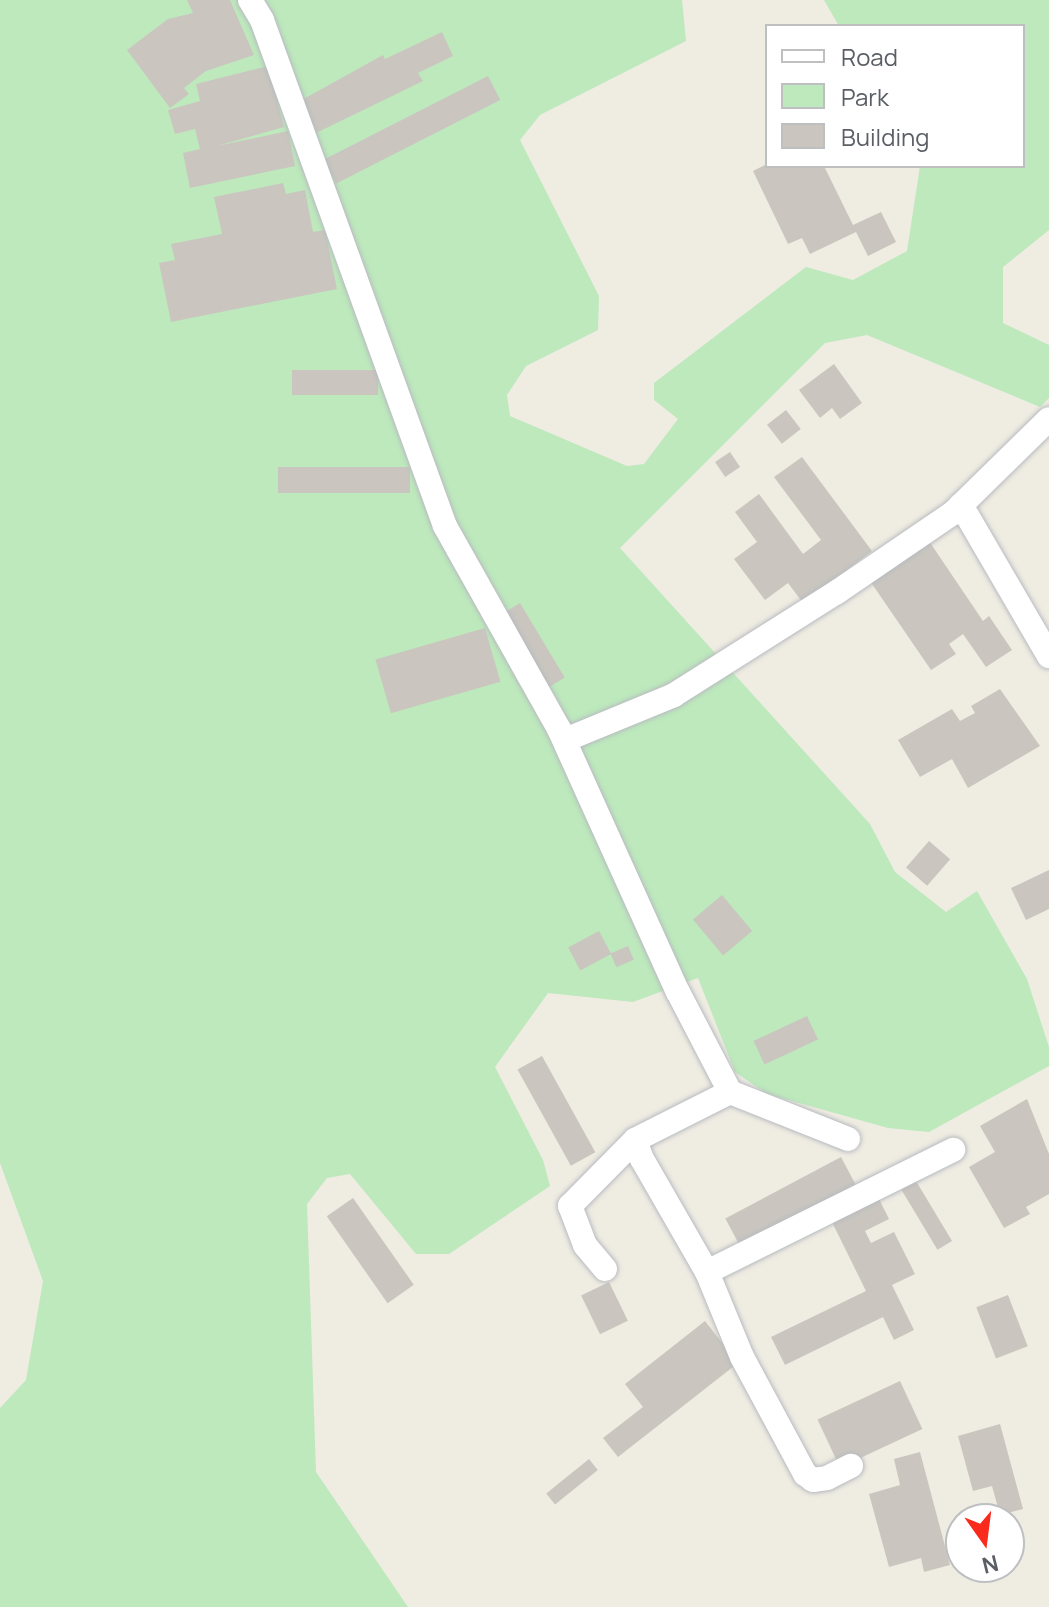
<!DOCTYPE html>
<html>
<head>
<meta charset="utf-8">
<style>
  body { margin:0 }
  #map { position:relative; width:1049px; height:1607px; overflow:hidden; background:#efece2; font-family:Manrope,sans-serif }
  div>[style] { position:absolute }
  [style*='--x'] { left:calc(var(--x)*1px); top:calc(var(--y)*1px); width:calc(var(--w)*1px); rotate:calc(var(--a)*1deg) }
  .green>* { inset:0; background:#bde9bc }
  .building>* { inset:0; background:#cac6bf; transform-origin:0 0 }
  .roads { filter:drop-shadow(0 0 2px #b8bbc0) drop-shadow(0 0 2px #b8bbc0) }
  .street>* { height:24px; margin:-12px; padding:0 12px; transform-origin:12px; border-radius:12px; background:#fff }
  span { translate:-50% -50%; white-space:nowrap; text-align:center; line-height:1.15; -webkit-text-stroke:8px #fff; paint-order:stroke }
  .legend { position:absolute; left:765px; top:24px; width:260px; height:144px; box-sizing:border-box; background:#fff; border:2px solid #bdbfc1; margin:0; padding:10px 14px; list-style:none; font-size:24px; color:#5b5f65 }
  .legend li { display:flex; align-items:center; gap:16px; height:40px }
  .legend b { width:40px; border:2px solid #bdbfc1 }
  .north { position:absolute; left:945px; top:1503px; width:80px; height:80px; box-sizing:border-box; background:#fff; border:2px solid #bdbfc1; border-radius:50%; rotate:166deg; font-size:22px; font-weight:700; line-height:32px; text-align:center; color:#5b5f65 }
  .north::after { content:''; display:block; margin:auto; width:28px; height:36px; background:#fa2b1d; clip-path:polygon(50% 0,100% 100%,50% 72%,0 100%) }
</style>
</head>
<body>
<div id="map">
  <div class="green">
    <i style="clip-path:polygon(0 0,682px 0,686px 41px,540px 115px,520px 140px,599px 296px,598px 330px,526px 366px,507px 395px,510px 416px,627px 466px,644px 464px,678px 419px,654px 400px,654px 383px,806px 267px,853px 280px,907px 251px,920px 166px,1023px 166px,1023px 26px,839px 26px,824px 0,1049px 0,1049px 230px,1003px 267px,1003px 323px,1049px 345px,1049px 398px,1040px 407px,867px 335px,825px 343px,620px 548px,870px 824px,895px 872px,946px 912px,977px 891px,1027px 979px,1049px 1047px,1049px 1066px,929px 1132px,888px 1128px,767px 1094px,735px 1072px,698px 978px,633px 1002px,548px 993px,495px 1067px,543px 1160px,550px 1186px,449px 1254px,416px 1254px,350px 1174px,327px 1178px,307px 1204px,316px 1472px,408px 1607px,0 1607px,0 1408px,26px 1380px,43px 1281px,0 1163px)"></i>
  </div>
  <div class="building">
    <i style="clip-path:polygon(187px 0,230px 0,254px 55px,206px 71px,184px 88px,189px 94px,170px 108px,127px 50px,168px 19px,193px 13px)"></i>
    <i style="clip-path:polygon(442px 32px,453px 56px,418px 73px,423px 81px,316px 133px,300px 101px,383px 55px,385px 59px)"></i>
    <i style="clip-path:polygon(268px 66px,284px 127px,217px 146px,288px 131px,295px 166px,190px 188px,183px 153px,200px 149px,195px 129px,175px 134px,168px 110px,200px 101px,196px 84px)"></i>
    <i style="left:488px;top:76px;width:27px;height:184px;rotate:63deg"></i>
    <i style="clip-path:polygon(767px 164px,824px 166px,853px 225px,881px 212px,896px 242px,868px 256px,856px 232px,810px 254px,802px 238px,788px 244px,753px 171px)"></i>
    <i style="clip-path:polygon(283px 183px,286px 194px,305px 190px,313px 232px,325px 230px,337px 289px,171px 322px,159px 263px,175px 260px,171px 244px,222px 234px,214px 197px)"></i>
    <i style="clip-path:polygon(834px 364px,862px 403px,840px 419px,832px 408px,820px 418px,799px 390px)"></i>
    <i style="left:378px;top:370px;width:25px;height:86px;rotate:90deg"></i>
    <i style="left:786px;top:410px;width:24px;height:24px;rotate:52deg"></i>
    <i style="left:730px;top:452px;width:18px;height:18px;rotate:56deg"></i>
    <i style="clip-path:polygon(802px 457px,872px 551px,803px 603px,788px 583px,765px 600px,734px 559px,757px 542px,735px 512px,759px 494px,803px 554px,821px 540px,774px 477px)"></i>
    <i style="left:410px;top:467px;width:26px;height:132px;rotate:90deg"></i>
    <i style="clip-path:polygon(929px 541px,983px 621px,989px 616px,1012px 650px,986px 667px,963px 634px,949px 644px,956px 654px,931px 670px,870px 581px)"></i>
    <i style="left:520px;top:603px;width:87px;height:25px;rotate:59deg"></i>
    <i style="left:485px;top:628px;width:56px;height:114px;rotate:74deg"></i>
    <i style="clip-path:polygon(1000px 689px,1040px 746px,968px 788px,952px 759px,920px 777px,898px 740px,952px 709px,960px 721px,975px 713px,971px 706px)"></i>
    <i style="left:929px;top:841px;width:28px;height:35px;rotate:41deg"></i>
    <i style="clip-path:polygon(1049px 870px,1049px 909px,1026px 920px,1011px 888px)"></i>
    <i style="left:722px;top:895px;width:47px;height:38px;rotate:50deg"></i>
    <i style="left:599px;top:931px;width:26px;height:35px;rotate:62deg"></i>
    <i style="left:628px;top:946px;width:15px;height:19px;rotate:67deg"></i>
    <i style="left:807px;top:1016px;width:26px;height:59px;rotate:65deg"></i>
    <i style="left:542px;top:1056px;width:110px;height:28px;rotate:61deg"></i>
    <i style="clip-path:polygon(1027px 1099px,1049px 1154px,1049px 1194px,1026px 1207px,1030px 1214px,1004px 1228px,969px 1167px,995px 1152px,980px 1126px)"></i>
    <i style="left:841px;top:1157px;width:36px;height:131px;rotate:62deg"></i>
    <i style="left:916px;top:1181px;width:70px;height:17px;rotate:59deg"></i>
    <i style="clip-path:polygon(876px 1193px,889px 1219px,865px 1231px,871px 1243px,894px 1232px,915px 1274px,892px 1285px,914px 1330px,894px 1340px,883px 1317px,785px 1365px,771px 1337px,866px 1291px,829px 1216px)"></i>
    <i style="left:353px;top:1198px;width:106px;height:32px;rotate:55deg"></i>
    <i style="left:609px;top:1282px;width:43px;height:31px;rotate:64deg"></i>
    <i style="left:1008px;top:1295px;width:55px;height:34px;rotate:69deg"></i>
    <i style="clip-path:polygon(705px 1321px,738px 1363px,618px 1457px,603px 1438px,643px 1407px,625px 1384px)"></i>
    <i style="left:900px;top:1381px;width:53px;height:91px;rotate:65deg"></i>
    <i style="clip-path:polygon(1000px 1424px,1023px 1509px,1000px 1515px,992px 1486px,973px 1491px,958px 1436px)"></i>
    <i style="clip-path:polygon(920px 1452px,950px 1565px,924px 1572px,921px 1558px,889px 1567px,869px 1494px,900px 1485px,894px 1459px)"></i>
    <i style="left:589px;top:1459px;width:14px;height:55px;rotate:51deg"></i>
  </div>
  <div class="roads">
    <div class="street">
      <i style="--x:250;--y:0;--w:23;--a:59"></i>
      <i style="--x:262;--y:20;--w:538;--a:70.12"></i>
      <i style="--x:445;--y:526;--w:233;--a:60.7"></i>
      <i style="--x:559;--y:729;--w:289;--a:65.7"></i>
      <i style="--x:678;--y:992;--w:113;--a:62.5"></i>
      <i style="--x:730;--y:1092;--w:106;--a:153.2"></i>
      <i style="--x:635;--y:1140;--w:20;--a:70"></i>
      <i style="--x:642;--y:1159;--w:130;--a:60.1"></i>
      <i style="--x:707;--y:1272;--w:92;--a:67.6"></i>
      <i style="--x:742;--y:1357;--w:133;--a:61.7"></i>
      <i style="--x:805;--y:1474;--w:10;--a:37"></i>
      <i style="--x:813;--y:1480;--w:14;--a:-8"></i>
      <i style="--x:827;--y:1478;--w:27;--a:-27"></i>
      <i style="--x:961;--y:505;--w:175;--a:59.8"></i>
      <i style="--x:565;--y:740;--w:118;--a:-22.4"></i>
      <i style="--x:674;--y:695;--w:193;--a:-32.3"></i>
      <i style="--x:837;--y:592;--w:140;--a:-34.3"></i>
      <i style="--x:953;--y:513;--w:134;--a:-44.4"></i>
      <i style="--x:730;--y:1092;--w:127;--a:21.7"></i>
      <i style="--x:605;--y:1269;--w:31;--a:-130"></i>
      <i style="--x:585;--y:1245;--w:42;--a:-111"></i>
      <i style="--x:570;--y:1206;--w:93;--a:-45.4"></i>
      <i style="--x:707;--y:1272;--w:275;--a:-26.4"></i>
    </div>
  </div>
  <ul class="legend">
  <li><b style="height:10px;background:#fff"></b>Road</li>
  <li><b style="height:22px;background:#bde9bc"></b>Park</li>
  <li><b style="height:22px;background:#cac6bf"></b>Building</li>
  </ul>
  <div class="north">N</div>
</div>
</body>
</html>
